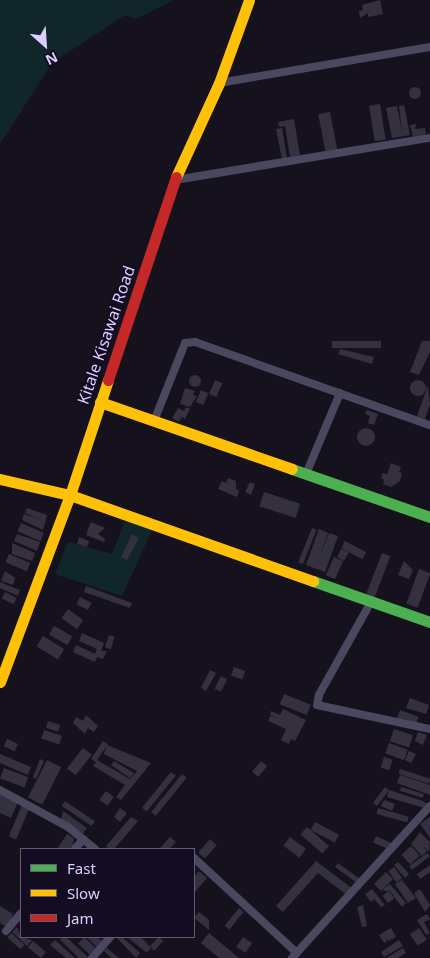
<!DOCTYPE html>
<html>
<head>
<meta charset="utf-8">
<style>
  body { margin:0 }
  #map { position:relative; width:430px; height:958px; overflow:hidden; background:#15121d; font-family:"Noto Sans",sans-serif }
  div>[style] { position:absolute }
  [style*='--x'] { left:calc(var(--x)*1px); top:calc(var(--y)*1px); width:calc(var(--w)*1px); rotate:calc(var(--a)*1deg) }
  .green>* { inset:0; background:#11262a }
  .building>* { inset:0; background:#35303f; transform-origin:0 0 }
  .round { border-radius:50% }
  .street>* { height:8px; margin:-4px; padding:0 4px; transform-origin:4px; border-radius:4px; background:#4b475e }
  .fast>* { height:11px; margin:-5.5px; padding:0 5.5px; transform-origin:5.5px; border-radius:5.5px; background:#4caf50 }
  .slow>* { height:11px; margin:-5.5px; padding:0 5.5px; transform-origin:5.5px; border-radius:5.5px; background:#ffc107 }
  .jam>* { height:11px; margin:-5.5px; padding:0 5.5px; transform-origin:5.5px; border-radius:5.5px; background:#c62828 }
  span { translate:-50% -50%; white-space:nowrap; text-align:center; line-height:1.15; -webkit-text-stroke:4.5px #140d22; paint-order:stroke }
  .street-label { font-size:16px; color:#dccfff }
  .legend { position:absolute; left:20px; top:848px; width:175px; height:90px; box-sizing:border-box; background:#140d22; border:1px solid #645b7a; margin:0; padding:6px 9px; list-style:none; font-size:15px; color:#dccfff }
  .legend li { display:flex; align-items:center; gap:10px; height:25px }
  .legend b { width:25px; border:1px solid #645b7a }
  .north { position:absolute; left:20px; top:20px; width:50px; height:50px; -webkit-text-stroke:4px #140d22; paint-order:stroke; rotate:154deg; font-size:14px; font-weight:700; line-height:20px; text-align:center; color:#dccfff }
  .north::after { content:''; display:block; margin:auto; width:18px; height:22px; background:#dccfff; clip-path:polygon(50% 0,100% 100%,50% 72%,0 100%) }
</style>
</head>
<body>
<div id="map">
  <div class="green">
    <i style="clip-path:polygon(0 0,174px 0,136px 19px,125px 15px,52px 63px,0 144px)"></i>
    <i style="clip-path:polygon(126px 519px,152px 530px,122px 596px,55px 574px,68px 542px,112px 554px)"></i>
  </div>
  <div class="building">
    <i style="clip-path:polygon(380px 0,383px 14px,368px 17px,368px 13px,360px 18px,359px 11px,363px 10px,362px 5px)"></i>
    <i class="round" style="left:409px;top:87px;width:12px;height:12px"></i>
    <i style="left:380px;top:104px;width:36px;height:11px;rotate:81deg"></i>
    <i style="clip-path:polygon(404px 105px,410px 135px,392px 138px,386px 108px,397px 106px,402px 132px,399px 106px)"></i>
    <i style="left:330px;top:112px;width:38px;height:12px;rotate:79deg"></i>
    <i style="clip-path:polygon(294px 119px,300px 155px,290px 157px,285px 126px,279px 127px,278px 122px)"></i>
    <i style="clip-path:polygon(416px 124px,415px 129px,425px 128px,426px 134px,413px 137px,410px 125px)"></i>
    <i style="clip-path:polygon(282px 128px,287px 158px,282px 159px,276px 129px)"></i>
    <i style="left:381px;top:341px;width:7px;height:49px;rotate:90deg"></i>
    <i style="clip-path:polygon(422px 341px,430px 341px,430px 352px,419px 375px,410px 372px)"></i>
    <i style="clip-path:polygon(340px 349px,374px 357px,372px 364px,338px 354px)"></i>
    <i class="round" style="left:189px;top:375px;width:12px;height:12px"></i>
    <i class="round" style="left:410px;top:380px;width:16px;height:16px"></i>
    <i style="left:215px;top:380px;width:8px;height:15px;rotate:23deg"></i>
    <i style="clip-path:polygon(428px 385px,430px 404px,425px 419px,417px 416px)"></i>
    <i style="clip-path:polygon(185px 388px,195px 391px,193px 395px,197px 396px,190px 407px,180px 404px)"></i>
    <i style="left:201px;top:390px;width:8px;height:13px;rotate:23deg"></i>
    <i style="clip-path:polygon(186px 407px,190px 409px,185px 419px,182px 417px,179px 422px,172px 418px,178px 408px,184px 411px)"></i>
    <i style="clip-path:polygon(367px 410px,378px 414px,374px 425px,368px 423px,370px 416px,365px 414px)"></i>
    <i class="round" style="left:357px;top:428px;width:18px;height:18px"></i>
    <i style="clip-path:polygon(391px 463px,401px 467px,399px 472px,402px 473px,400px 481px,391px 487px,383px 484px,384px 480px,381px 478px,383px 473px,387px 474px)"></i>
    <i style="clip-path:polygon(228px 478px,236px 481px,236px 489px,239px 491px,237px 497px,218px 489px,222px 481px,226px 483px)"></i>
    <i style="clip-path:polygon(250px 482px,255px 484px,251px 495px,245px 492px)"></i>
    <i style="left:264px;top:492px;width:38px;height:15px;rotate:18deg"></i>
    <i style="clip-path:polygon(27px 508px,47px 515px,43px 530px,22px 520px,24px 514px,42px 520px,25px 513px)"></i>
    <i style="clip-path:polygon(91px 522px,105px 528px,98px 534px,105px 539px,104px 542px,86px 535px)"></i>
    <i style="left:21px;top:523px;width:25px;height:9px;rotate:23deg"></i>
    <i style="left:312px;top:528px;width:5px;height:37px;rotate:22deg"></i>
    <i style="clip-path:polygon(319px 529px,328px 533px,319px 559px,329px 533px,338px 536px,325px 572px,306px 565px)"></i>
    <i style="clip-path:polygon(17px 534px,40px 542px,37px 551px,14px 541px)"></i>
    <i style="clip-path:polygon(132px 534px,139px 538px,127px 560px,121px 557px)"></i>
    <i style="clip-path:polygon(79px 537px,89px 541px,87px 547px,77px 544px)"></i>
    <i style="left:345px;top:541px;width:24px;height:8px;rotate:28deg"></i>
    <i style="clip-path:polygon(12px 543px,35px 553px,32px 561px,12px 554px)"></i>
    <i style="clip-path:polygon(341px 549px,349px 552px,344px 561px,337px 557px)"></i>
    <i style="left:382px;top:553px;width:9px;height:44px;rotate:21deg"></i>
    <i style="left:9px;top:554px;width:23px;height:9px;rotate:23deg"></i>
    <i style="left:334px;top:557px;width:10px;height:20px;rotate:24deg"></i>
    <i style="clip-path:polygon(404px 561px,413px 570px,409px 579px,398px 575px)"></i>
    <i style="left:419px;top:569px;width:12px;height:37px;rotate:20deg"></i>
    <i style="clip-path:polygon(5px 571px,15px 578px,13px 585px,1px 581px)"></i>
    <i style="clip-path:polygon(0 582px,20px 590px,18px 596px,0 588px)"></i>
    <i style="clip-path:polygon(86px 586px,132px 603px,130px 608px,84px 592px)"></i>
    <i style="left:5px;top:592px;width:13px;height:7px;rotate:27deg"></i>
    <i style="left:80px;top:597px;width:13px;height:8px;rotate:27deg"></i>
    <i style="left:68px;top:609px;width:19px;height:11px;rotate:36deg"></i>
    <i style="left:54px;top:626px;width:21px;height:10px;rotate:29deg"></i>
    <i style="clip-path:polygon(82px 633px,104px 643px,101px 651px,107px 651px,103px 659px,97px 657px,95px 662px,73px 652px,76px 645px,95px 654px,97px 649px,79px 641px)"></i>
    <i style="left:109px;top:635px;width:6px;height:13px;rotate:18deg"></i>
    <i style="left:43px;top:636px;width:25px;height:12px;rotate:32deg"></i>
    <i style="left:234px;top:667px;width:12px;height:9px;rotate:20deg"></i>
    <i style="clip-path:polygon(210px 670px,216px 673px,206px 691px,201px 688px)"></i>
    <i style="left:221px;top:676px;width:7px;height:14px;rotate:27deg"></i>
    <i style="left:284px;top:694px;width:29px;height:11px;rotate:22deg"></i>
    <i style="clip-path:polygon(410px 698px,429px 705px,426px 714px,406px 708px)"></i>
    <i style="clip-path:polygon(283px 709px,306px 720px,295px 741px,291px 739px,289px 744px,281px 740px,286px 729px,268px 721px,270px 716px,279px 719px,270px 715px,271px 711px,280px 715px)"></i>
    <i style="left:400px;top:710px;width:20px;height:12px;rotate:20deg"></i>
    <i style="clip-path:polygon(86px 715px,98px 726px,94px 732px,88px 728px,85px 734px,73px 723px,76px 717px,83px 721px)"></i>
    <i style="left:48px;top:721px;width:13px;height:7px;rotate:18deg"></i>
    <i style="left:394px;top:729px;width:20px;height:13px;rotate:18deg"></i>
    <i style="left:44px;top:730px;width:19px;height:9px;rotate:18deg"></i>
    <i style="clip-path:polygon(418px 732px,427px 735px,423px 745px,415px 741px)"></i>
    <i style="left:7px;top:739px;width:12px;height:8px;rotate:24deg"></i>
    <i style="clip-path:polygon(103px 741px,108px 744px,97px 760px,130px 779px,137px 771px,104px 754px,107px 745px,151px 763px,121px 800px,116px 797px,125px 785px,93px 766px,96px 762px,91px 759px)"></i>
    <i style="left:389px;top:743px;width:20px;height:11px;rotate:20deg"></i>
    <i style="left:83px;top:748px;width:11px;height:26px;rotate:38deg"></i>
    <i style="clip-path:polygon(409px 751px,416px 754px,411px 763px,405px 760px)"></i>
    <i style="clip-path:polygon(0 754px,31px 767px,28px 775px,0 763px)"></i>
    <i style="left:384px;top:757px;width:9px;height:11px;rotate:18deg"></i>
    <i style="clip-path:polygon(40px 759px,44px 761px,36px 779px,33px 777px)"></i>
    <i style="left:47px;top:760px;width:16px;height:42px;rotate:27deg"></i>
    <i style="clip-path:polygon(114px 761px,134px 773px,130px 778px,111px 765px)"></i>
    <i style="left:261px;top:761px;width:8px;height:14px;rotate:40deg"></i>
    <i style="left:4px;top:768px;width:26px;height:11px;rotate:21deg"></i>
    <i style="left:400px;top:769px;width:32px;height:5px;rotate:18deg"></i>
    <i style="left:171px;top:772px;width:6px;height:46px;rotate:39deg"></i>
    <i style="left:182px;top:774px;width:6px;height:49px;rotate:39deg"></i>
    <i style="clip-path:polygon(400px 775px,430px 785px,430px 795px,397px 783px)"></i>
    <i style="left:385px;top:787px;width:5px;height:20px;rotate:37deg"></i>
    <i style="left:401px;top:787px;width:24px;height:4px;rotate:17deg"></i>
    <i style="clip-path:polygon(389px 790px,423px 801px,426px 803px,424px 808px,387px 797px)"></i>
    <i style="left:106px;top:791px;width:10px;height:11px;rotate:37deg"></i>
    <i style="clip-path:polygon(0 794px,18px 802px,11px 818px,0 813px)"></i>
    <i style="clip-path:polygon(384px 800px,395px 804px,392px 811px,381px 806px)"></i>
    <i style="left:65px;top:801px;width:36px;height:6px;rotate:34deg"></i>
    <i style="left:22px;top:805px;width:8px;height:34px;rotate:23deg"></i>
    <i style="clip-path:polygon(120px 808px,127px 813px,120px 822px,114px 817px)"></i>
    <i style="left:378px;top:808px;width:32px;height:6px;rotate:16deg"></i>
    <i style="clip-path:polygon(63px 811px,87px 828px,83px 834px,61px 819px)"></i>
    <i style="clip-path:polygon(131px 817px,138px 821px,114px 849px,109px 849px,106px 846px)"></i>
    <i style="clip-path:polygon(430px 817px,430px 838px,420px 824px)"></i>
    <i style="left:315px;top:822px;width:27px;height:9px;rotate:28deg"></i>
    <i style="left:307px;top:827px;width:29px;height:10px;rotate:41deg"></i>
    <i style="clip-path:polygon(420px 832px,430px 842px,429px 852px,422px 845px,427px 851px,422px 856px,411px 844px)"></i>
    <i style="clip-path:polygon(67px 834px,74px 838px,73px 846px,71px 849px,57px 849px)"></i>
    <i style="left:376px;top:836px;width:17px;height:7px;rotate:24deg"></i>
    <i style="clip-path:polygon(170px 837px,176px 842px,169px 849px,159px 849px)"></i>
    <i style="left:290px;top:837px;width:20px;height:11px;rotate:37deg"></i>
    <i style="left:210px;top:839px;width:9px;height:18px;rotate:41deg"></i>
    <i style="left:411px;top:846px;width:13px;height:13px;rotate:48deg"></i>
    <i style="clip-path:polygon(427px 853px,430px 856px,412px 870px,409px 866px)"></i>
    <i style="clip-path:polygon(316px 861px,353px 889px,348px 896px,318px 873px,283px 912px,276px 906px)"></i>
    <i style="clip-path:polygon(398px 862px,409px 874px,405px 878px,394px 865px)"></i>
    <i style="left:338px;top:863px;width:27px;height:5px;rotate:36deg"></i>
    <i style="clip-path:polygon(430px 865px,430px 872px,420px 879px,417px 874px)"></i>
    <i style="left:394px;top:867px;width:14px;height:7px;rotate:54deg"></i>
    <i style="clip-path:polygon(199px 871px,207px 878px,194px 893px,194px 877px)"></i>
    <i style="left:386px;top:872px;width:10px;height:17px;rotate:45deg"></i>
    <i style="clip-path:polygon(402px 880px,416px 898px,408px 903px,395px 884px)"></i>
    <i style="clip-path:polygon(390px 884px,406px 903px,402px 907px,389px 890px,386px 892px,383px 889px)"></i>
    <i style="clip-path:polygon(372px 889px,385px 905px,381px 907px,374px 899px,371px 902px,365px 894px)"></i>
    <i style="clip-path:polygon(420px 889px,430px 905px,425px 912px,414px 893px)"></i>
    <i style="left:389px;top:891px;width:9px;height:8px;rotate:54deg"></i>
    <i style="clip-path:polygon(363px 905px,367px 926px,362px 927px,357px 907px)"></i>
    <i style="clip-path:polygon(0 906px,13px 914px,8px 928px,0 923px)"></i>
    <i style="left:239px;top:908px;width:6px;height:23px;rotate:39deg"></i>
    <i style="clip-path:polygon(199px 912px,209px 920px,209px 930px,194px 918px)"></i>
    <i style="clip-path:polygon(427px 914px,430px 919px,424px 922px,430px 933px,426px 935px,417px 920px)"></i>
    <i style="clip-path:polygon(17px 927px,21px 937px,32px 940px,27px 946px,12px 932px)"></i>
    <i style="clip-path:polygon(391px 928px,396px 937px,388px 941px,385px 936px,387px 941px,384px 943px,379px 935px)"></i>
    <i style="left:419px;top:928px;width:14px;height:11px;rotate:56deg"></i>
    <i style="left:11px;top:933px;width:18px;height:6px;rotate:41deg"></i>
    <i style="clip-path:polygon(209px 933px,239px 958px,219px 958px,201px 943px)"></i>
    <i style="clip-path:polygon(63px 937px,66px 937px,89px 958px,79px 958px,60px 940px)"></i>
    <i style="left:84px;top:937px;width:16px;height:9px;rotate:43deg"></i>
    <i style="clip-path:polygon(86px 937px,97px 937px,103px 942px,98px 948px)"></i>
    <i style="clip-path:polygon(116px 937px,122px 937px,140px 953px,136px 958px)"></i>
    <i style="clip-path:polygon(127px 937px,141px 937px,151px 948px,147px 953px)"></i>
    <i style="clip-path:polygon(159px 937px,163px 941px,154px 951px,150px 946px)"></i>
    <i style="left:243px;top:937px;width:11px;height:12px;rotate:34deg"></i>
    <i style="clip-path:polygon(55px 940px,75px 958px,66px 958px,50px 945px)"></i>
    <i style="clip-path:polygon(399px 940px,403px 946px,384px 957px,381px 952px)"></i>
    <i style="left:33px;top:941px;width:17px;height:8px;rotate:40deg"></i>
    <i style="clip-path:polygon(107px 948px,119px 958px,111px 958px,104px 951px)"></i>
    <i style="clip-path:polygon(403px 948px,406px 953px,398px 958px,386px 958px)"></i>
  </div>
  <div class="street">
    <i style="--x:219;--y:83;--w:214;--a:-9.7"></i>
    <i style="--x:175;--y:180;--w:258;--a:-9.4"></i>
    <i style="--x:154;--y:421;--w:84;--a:-68.3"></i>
    <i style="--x:185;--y:343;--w:10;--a:-6"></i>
    <i style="--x:195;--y:342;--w:249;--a:19.5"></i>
    <i style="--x:306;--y:474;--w:88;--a:-67.2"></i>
    <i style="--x:372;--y:600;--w:109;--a:119.2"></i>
    <i style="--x:319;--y:695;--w:10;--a:101"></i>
    <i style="--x:317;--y:705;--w:116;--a:12"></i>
    <i style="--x:0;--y:790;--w:77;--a:28.6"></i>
    <i style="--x:68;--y:827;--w:35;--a:39"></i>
    <i style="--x:75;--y:849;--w:13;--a:-51"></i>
    <i style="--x:194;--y:858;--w:140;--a:42.7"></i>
    <i style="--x:6;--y:931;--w:23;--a:-50"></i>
    <i style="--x:92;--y:958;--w:28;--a:-49"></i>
    <i style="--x:292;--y:958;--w:205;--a:-47.8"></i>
  </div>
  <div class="fast">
    <i style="--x:292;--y:469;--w:146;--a:19.2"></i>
    <i style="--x:313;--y:581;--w:124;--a:19.3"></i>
  </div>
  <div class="slow">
    <i style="--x:176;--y:177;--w:103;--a:-65.4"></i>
    <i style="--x:219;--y:83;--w:88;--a:-70.1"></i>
    <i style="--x:100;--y:402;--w:203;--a:19.2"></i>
    <i style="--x:0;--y:479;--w:72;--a:12.9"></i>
    <i style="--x:70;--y:495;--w:258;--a:19.5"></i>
    <i style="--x:0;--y:682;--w:200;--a:-69.5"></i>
    <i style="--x:70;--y:495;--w:121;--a:-71.7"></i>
  </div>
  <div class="jam">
    <i style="--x:108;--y:380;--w:214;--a:-71.5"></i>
  </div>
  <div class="street-label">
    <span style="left:106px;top:335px;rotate:-71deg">Kitale Kisawai Road</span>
  </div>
  <ul class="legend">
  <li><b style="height:6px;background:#4caf50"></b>Fast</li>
  <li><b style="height:6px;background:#ffc107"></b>Slow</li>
  <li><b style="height:6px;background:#c62828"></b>Jam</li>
  </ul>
  <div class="north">N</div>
</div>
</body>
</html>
